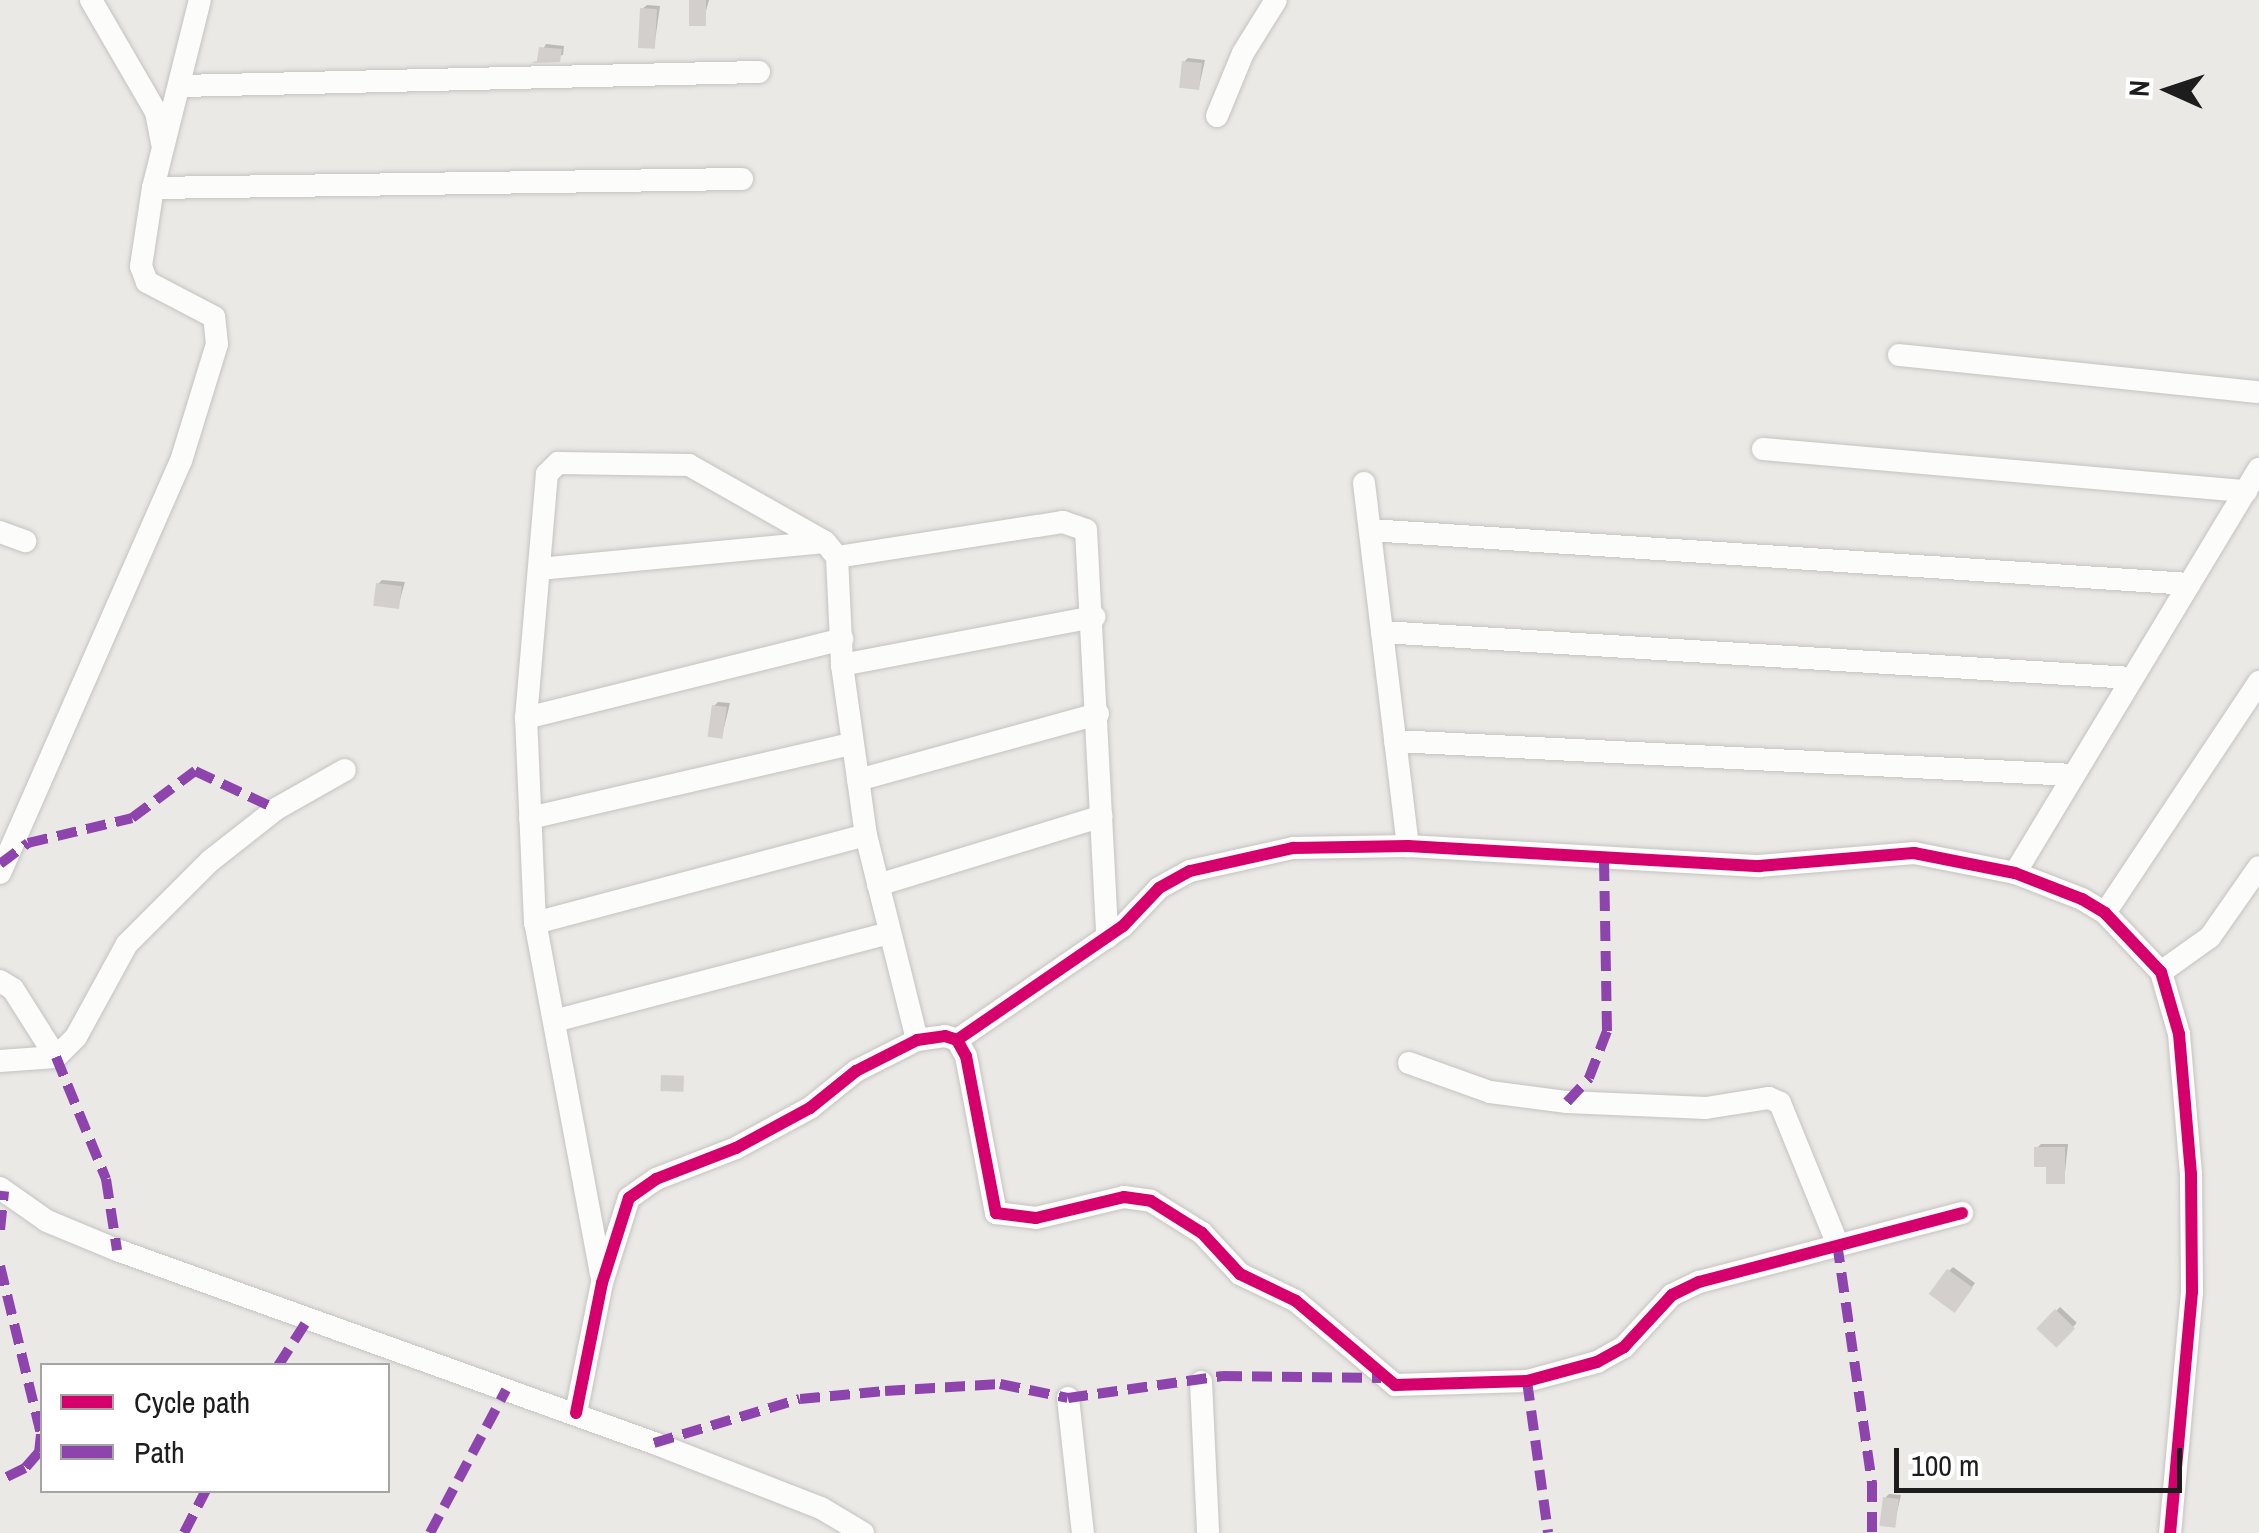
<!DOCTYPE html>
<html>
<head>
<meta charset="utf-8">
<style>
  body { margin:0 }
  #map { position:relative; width:2259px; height:1533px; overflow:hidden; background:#ebe9e6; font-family:"Archivo Narrow",sans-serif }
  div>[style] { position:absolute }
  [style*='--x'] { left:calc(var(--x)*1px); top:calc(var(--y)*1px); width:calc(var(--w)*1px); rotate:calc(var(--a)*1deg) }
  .shadow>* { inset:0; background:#0003; transform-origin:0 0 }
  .building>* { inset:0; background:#d2cfcd; transform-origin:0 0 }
  .roads { filter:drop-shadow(0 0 2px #c4c3c2) drop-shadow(0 0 2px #c4c3c2) }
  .minor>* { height:22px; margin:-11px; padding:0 11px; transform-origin:11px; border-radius:11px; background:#fcfcfb }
  .quiet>* { height:10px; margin-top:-5px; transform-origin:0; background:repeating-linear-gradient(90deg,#8e44ad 0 20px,transparent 0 30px) }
  .cycleway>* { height:12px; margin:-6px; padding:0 6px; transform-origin:6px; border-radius:6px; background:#d6006c }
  span { translate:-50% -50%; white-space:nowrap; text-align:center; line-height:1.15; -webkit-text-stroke:9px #fff; paint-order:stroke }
  .legend { position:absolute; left:40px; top:1363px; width:350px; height:130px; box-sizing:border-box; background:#fff; border:2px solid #a5a5a5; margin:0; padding:12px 18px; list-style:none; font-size:30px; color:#1d1d1d }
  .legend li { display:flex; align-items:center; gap:20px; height:50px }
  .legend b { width:50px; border:2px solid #a5a5a5 }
  .north { position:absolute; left:2119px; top:40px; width:100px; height:100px; -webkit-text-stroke:8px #fff; paint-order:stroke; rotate:273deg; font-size:28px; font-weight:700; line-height:40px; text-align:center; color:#1d1d1d }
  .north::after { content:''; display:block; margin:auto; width:35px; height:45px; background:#1d1d1d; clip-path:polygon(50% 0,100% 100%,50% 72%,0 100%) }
  .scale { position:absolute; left:1894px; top:1448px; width:288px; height:45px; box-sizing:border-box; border:5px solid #1d1d1d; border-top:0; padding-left:12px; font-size:30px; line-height:35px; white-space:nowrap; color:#1d1d1d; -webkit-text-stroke:8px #fff; paint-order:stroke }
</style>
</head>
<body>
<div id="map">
  <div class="shadow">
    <i style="clip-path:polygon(692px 0,709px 0,702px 25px)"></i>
    <i style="clip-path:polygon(647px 5px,660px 6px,654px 48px,642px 9px)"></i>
    <i style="clip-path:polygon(546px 44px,564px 46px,563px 55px,537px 60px)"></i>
    <i style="clip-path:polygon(1188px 58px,1205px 60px,1199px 87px,1184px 62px)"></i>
    <i style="clip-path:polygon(382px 580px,405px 582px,398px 607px,378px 584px)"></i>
    <i style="clip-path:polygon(718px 702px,730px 703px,722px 736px,714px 706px)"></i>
    <i style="clip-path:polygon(2041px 1144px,2068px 1144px,2064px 1182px,2037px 1148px)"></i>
    <i style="clip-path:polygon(1953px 1267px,1975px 1283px,1959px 1305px,1949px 1271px)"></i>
    <i style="left:2060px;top:1307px;width:23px;height:29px;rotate:43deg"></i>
    <i style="clip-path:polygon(1889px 1494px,1901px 1495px,1894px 1525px,1885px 1498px)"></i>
  </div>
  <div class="building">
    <i style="left:689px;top:0;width:17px;height:26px"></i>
    <i style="left:640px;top:8px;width:17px;height:40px;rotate:3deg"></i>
    <i style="clip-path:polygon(539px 47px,562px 49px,560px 62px,531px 63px,537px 61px)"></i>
    <i style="left:1182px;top:61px;width:20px;height:27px;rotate:6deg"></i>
    <i style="left:376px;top:583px;width:26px;height:23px;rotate:7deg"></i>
    <i style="left:712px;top:705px;width:15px;height:32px;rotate:8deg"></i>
    <i style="left:661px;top:1075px;width:23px;height:16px;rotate:2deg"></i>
    <i style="clip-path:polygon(2034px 1147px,2065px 1147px,2065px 1184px,2046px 1184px,2046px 1167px,2034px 1167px)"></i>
    <i style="left:1947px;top:1269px;width:32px;height:31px;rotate:36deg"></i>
    <i style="left:2055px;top:1309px;width:28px;height:27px;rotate:44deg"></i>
    <i style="left:1883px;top:1497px;width:16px;height:29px;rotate:7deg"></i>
  </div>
  <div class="roads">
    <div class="minor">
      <i style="--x:91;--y:0;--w:129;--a:59.9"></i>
      <i style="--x:156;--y:112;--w:32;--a:79"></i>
      <i style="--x:181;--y:86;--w:578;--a:-1.39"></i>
      <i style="--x:1217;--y:116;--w:68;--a:-67.6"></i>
      <i style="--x:1243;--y:53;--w:62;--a:-58.1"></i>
      <i style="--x:153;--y:188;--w:589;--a:-0.88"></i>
      <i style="--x:1899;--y:355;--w:362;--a:5.9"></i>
      <i style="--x:1763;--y:449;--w:485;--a:5"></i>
      <i style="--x:1364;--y:483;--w:366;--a:83.1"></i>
      <i style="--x:1370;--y:530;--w:821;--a:3.77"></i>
      <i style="--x:0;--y:532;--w:27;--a:20"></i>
      <i style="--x:837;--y:557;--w:229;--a:-8.8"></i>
      <i style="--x:1063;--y:522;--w:24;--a:19"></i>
      <i style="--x:1086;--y:530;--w:408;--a:87"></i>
      <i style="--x:539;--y:569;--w:287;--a:-5.4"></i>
      <i style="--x:1382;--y:632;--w:751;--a:3.51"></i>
      <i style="--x:842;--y:665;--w:257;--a:-10.8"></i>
      <i style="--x:526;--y:718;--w:326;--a:-14"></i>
      <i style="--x:1395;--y:741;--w:679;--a:2.87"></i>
      <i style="--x:858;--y:780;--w:249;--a:-15.4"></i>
      <i style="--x:530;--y:818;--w:329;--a:-13"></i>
      <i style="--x:0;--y:873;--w:450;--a:-66.3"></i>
      <i style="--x:181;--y:461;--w:122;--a:-72.9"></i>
      <i style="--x:217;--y:344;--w:27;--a:-96"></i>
      <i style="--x:214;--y:317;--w:76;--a:-152.4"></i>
      <i style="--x:147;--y:282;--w:17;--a:-111"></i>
      <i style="--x:141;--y:266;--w:79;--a:-81.3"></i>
      <i style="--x:153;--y:188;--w:194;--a:-76"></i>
      <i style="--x:2015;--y:873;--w:472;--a:-58.9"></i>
      <i style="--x:878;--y:885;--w:234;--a:-17.1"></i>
      <i style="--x:2105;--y:913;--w:278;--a:-56.3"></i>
      <i style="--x:535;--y:923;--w:342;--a:-14.9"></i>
      <i style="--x:2161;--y:972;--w:60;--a:-35.5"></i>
      <i style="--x:2210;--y:937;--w:85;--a:-55"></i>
      <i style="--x:0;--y:981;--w:15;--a:32"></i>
      <i style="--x:13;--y:989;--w:80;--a:57.7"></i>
      <i style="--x:554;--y:1021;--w:347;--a:-14.7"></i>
      <i style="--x:957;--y:1040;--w:201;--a:-34.5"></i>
      <i style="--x:1123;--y:926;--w:52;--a:-46.5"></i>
      <i style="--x:1159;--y:888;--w:35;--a:-29"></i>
      <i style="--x:1190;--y:871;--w:106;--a:-12.6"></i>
      <i style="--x:1293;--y:848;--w:115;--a:-1"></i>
      <i style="--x:1408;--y:846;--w:352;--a:3.3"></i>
      <i style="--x:1759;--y:866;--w:156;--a:-4.8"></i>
      <i style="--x:1914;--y:853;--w:103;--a:11.2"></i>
      <i style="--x:2015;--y:873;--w:72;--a:21.2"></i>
      <i style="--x:2082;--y:899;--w:27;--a:31"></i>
      <i style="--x:2105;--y:913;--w:81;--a:46.5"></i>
      <i style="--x:2161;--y:972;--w:65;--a:73.8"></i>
      <i style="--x:2179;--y:1034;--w:141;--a:85.1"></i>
      <i style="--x:2191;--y:1174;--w:118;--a:89.5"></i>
      <i style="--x:2192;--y:1292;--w:242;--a:95.2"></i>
      <i style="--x:0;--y:1061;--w:56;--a:-4.1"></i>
      <i style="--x:56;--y:1057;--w:28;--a:-45"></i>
      <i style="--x:76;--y:1037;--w:106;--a:-61.3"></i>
      <i style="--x:127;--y:944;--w:117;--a:-45"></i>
      <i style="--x:210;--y:861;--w:84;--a:-38.2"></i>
      <i style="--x:276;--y:809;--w:79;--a:-29.5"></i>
      <i style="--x:1409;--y:1063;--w:86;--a:19.7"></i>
      <i style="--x:1490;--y:1092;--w:78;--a:7.4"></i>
      <i style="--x:1567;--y:1102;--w:139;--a:2.5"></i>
      <i style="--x:1706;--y:1108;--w:64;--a:-9"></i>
      <i style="--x:1769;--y:1098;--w:12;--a:24"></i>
      <i style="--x:1780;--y:1103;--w:151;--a:67.8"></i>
      <i style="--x:0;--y:1188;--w:57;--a:35.1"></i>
      <i style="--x:47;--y:1221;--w:76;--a:22.5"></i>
      <i style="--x:117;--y:1250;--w:571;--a:19.77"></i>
      <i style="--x:654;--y:1443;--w:179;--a:21.3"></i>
      <i style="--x:821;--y:1508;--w:49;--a:30.8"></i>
      <i style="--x:601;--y:1274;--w:357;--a:-100.6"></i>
      <i style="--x:535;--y:923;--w:205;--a:-92.5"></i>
      <i style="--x:526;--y:718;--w:245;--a:-85.1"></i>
      <i style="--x:547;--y:474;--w:16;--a:-45"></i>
      <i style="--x:558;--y:463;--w:131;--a:0.9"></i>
      <i style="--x:689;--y:465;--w:156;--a:29.5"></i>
      <i style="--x:825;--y:542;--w:19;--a:51"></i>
      <i style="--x:837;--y:557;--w:108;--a:87.3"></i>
      <i style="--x:842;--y:665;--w:172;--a:82"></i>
      <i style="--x:866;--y:835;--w:211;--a:76"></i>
      <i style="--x:1201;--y:1382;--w:151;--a:87.3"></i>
      <i style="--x:1068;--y:1398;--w:136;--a:83.7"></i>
      <i style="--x:576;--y:1413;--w:133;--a:-78.7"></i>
      <i style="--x:602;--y:1283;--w:89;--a:-72.4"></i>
      <i style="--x:629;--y:1198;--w:33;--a:-35"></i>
      <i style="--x:656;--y:1179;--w:86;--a:-21.2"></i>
      <i style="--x:736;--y:1148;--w:84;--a:-28.4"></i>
      <i style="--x:810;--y:1108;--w:59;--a:-38.8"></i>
      <i style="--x:856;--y:1071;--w:68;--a:-26.9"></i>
      <i style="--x:917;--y:1040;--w:28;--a:-8"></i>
      <i style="--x:945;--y:1036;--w:13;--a:18"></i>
      <i style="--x:957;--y:1040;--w:18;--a:61"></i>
      <i style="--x:966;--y:1056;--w:160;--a:79.2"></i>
      <i style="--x:996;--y:1213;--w:40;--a:7.1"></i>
      <i style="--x:1036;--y:1218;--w:90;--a:-13.4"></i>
      <i style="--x:1124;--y:1197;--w:27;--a:8"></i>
      <i style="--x:1151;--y:1201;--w:60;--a:32.1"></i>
      <i style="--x:1202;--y:1233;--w:56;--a:47.2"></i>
      <i style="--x:1240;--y:1274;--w:62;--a:25.7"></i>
      <i style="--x:1296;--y:1301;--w:130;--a:40.3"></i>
      <i style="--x:1395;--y:1385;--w:132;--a:-1.7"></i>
      <i style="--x:1527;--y:1381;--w:73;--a:-15.2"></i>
      <i style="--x:1597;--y:1362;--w:31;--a:-29"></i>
      <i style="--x:1624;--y:1347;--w:71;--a:-47.3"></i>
      <i style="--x:1672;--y:1295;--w:30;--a:-26"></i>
      <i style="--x:1699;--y:1282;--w:272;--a:-14.7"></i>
    </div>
  </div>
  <div class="quiet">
    <i style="--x:0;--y:864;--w:35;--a:-37"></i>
    <i style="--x:28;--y:843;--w:107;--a:-13.5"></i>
    <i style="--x:132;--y:818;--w:79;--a:-36.7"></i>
    <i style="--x:195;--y:771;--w:89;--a:25.1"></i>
    <i style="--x:56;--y:1057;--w:132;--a:67.7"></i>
    <i style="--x:106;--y:1179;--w:72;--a:81.2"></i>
    <i style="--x:1567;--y:1102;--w:33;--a:-47"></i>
    <i style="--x:1589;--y:1078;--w:50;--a:-69"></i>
    <i style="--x:1607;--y:1031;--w:170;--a:-91"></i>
    <i style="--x:0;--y:1230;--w:39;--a:-84"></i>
    <i style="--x:1837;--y:1243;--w:242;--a:81.7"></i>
    <i style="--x:1872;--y:1482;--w:51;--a:90"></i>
    <i style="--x:0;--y:1266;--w:173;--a:76.3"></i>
    <i style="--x:41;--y:1434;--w:18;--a:96"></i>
    <i style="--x:39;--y:1452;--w:21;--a:131"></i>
    <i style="--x:25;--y:1468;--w:28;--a:154"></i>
    <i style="--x:278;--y:1366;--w:56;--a:-57.4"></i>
    <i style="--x:1527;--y:1381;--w:153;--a:82.1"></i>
    <i style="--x:654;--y:1443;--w:152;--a:-16.8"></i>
    <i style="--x:800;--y:1399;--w:85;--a:-5.4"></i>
    <i style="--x:885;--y:1391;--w:115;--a:-3.5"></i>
    <i style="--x:1000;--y:1384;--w:69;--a:11.6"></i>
    <i style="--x:1068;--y:1398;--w:156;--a:-8.1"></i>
    <i style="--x:1222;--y:1376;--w:159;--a:0.7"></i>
    <i style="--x:184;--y:1533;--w:48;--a:-62.9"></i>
    <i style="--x:430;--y:1533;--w:162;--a:-62"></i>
  </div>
  <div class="cycleway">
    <i style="--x:957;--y:1040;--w:201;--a:-34.5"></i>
    <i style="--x:1123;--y:926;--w:52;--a:-46.5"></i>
    <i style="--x:1159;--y:888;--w:35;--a:-29"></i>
    <i style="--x:1190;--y:871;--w:106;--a:-12.6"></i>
    <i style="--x:1293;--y:848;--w:115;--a:-1"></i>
    <i style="--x:1408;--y:846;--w:352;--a:3.3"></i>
    <i style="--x:1759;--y:866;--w:156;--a:-4.8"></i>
    <i style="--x:1914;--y:853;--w:103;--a:11.2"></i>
    <i style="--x:2015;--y:873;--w:72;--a:21.2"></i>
    <i style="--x:2082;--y:899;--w:27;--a:31"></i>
    <i style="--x:2105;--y:913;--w:81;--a:46.5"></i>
    <i style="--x:2161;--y:972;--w:65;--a:73.8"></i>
    <i style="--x:2179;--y:1034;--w:141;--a:85.1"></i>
    <i style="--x:2191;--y:1174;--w:118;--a:89.5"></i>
    <i style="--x:2192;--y:1292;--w:242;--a:95.2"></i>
    <i style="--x:576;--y:1413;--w:133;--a:-78.7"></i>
    <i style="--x:602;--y:1283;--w:89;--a:-72.4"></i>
    <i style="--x:629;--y:1198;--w:33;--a:-35"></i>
    <i style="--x:656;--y:1179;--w:86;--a:-21.2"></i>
    <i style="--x:736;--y:1148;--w:84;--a:-28.4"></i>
    <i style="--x:810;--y:1108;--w:59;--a:-38.8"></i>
    <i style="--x:856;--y:1071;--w:68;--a:-26.9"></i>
    <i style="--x:917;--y:1040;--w:28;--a:-8"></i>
    <i style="--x:945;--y:1036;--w:13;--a:18"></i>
    <i style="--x:957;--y:1040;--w:18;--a:61"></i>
    <i style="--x:966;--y:1056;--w:160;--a:79.2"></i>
    <i style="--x:996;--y:1213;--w:40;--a:7.1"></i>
    <i style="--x:1036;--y:1218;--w:90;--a:-13.4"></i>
    <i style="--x:1124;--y:1197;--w:27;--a:8"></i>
    <i style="--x:1151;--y:1201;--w:60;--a:32.1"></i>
    <i style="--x:1202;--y:1233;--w:56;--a:47.2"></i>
    <i style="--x:1240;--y:1274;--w:62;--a:25.7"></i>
    <i style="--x:1296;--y:1301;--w:130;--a:40.3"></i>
    <i style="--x:1395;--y:1385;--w:132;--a:-1.7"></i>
    <i style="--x:1527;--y:1381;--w:73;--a:-15.2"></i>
    <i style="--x:1597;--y:1362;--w:31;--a:-29"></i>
    <i style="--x:1624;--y:1347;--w:71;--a:-47.3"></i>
    <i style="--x:1672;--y:1295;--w:30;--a:-26"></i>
    <i style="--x:1699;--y:1282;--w:272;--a:-14.7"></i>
  </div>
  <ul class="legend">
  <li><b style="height:12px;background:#d6006c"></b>Cycle path</li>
  <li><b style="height:12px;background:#8e44ad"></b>Path</li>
  </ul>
  <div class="north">N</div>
  <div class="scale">100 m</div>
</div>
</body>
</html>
